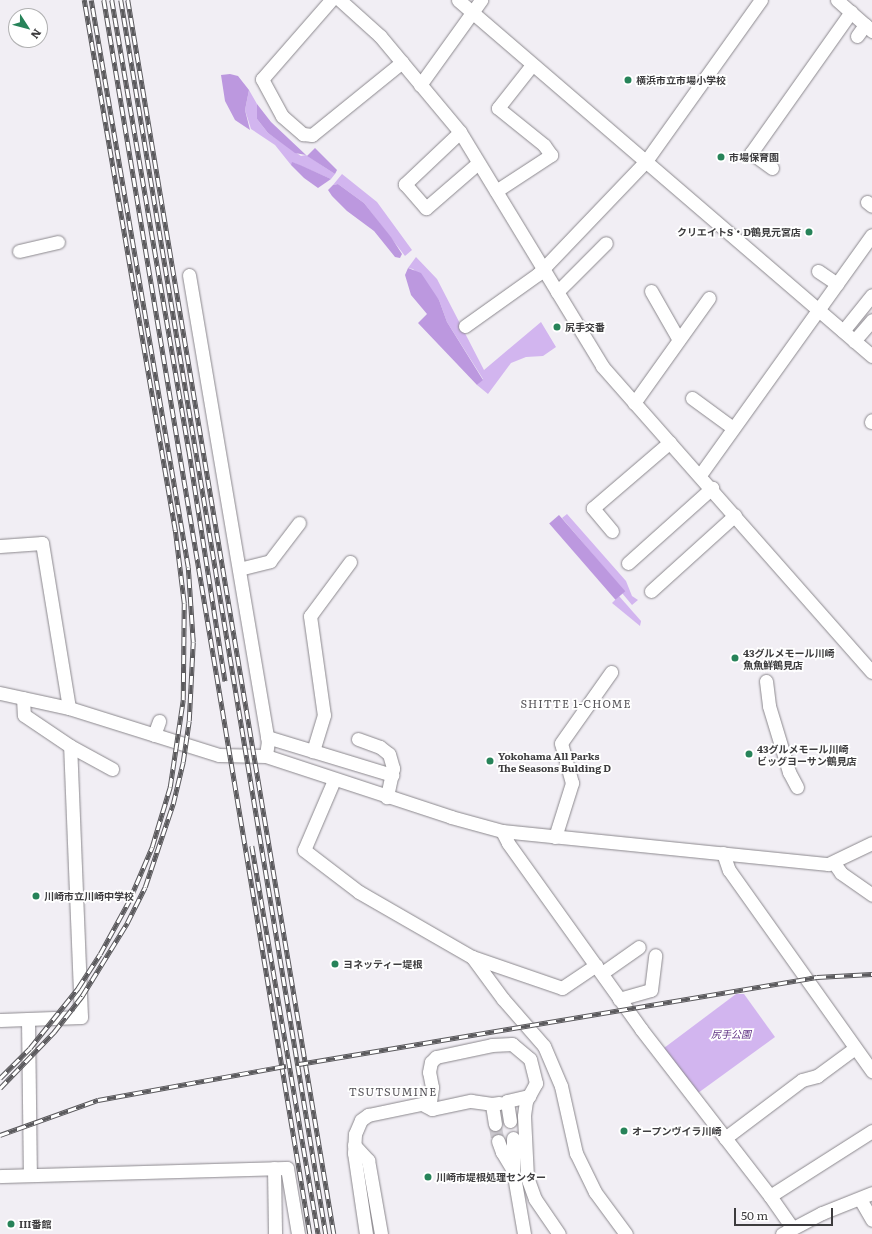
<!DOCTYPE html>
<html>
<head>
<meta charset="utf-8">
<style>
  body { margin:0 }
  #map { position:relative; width:872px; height:1234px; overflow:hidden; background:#f1eef4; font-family:Literata,"Noto Sans JP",serif }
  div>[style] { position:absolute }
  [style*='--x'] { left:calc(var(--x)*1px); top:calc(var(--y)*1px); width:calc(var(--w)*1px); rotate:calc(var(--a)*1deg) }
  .green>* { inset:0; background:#d2b5ef }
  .forest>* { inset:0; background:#bc98df; transform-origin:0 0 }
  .minor-tunnel>* { height:13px; margin-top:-6.5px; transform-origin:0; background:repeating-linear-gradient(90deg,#cdcad0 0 13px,transparent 0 19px) }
  .roads { filter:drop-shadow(0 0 1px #8b888d) drop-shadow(0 0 1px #8b888d) }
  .minor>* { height:13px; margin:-6.5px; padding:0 6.5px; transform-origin:6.5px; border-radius:6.5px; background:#fff }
  .rail>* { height:4.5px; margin-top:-2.25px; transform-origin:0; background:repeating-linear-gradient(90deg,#fff 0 9px,#5b5a5d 0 18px); box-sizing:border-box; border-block:1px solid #5b5a5d }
  .dots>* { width:11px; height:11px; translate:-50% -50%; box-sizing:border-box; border:2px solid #fff; border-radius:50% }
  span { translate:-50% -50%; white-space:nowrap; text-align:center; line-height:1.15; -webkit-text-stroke:3.5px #fff; paint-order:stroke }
  .poi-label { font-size:10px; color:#3d3c3e; font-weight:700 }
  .left { translate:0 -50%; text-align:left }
  .right { translate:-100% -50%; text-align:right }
  .park-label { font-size:10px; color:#5f3183; font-style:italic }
  .neighbourhood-label { font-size:11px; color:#57555a; letter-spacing:1px }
  .north { position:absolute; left:8px; top:8px; width:40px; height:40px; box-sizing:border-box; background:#fff; border:1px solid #b1b1b2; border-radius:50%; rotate:126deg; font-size:11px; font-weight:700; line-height:16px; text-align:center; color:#3d3c3e }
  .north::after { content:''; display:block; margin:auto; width:14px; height:18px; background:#278359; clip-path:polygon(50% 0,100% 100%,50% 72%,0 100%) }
  .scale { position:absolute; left:734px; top:1208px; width:99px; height:18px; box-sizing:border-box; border:2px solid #3d3c3e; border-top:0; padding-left:5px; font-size:12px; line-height:14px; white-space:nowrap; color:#3d3c3e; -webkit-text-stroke:3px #fff; paint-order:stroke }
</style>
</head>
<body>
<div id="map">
  <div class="green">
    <i style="clip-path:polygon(249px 90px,257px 104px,257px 119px,268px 133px,301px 156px,306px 155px,335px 174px,331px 179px,294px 163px,291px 165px,275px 145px,251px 129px,245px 110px)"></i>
    <i style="clip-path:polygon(342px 174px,377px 202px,412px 250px,405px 256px,364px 203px,338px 184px,333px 185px)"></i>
    <i style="clip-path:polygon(416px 257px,437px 279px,484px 370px,541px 322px,556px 347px,543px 356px,526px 357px,511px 363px,488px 394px,477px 385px,483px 379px,447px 322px,439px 300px,413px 269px,408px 268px)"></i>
    <i style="clip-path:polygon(567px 514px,626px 581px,632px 596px,638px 600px,632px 605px,622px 593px,624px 591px,562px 518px)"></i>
    <i style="clip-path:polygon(619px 596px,641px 621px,640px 626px,612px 603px)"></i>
    <i style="clip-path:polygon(736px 994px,744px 994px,775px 1037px,698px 1093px,664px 1048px)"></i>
  </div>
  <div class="forest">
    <i style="clip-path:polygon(230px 74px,238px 76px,249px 90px,245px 110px,250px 130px,235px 120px,225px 101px,221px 75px)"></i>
    <i style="clip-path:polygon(257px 104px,271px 122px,306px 155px,295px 153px,268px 133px,257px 119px)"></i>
    <i style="clip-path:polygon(315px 148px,337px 170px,335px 174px,307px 156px)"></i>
    <i style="clip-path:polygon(292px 162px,300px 165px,331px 179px,318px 188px,304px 178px,291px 165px)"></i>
    <i style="clip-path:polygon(338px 184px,364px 203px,391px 237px,402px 254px,400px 258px,395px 257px,374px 231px,347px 211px,332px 196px,328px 190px,333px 185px)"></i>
    <i style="clip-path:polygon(408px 268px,421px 273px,439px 300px,447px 322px,483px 380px,477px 385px,418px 323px,427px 314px,411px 295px,405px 275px)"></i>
    <i style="left:559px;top:515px;width:101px;height:13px;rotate:49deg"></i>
  </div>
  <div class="minor-tunnel">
    <i style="--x:495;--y:1124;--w:17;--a:80"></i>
  </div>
  <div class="roads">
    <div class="minor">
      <i style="--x:331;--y:0;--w:105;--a:131.1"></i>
      <i style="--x:262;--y:79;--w:42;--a:61.6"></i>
      <i style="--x:282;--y:116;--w:28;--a:41"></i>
      <i style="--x:303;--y:134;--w:9;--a:6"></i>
      <i style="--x:312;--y:135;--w:116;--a:-39"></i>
      <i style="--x:340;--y:0;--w:54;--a:42"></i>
      <i style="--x:380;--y:36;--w:125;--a:50.2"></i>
      <i style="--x:460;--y:132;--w:274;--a:58.7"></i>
      <i style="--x:602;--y:366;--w:408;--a:48.6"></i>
      <i style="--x:458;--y:0;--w:546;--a:40.69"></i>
      <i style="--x:837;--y:0;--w:47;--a:41.5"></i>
      <i style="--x:857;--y:36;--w:14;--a:-54"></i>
      <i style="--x:420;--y:85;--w:105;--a:-54.3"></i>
      <i style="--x:460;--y:132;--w:76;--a:136.6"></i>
      <i style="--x:405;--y:184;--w:32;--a:49"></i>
      <i style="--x:426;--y:208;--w:69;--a:-40.9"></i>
      <i style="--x:772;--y:168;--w:26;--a:-144"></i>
      <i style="--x:751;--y:153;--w:173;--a:-54.7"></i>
      <i style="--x:496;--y:191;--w:66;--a:-33.2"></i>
      <i style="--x:551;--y:155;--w:12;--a:-125"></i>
      <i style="--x:544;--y:145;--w:59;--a:-141.2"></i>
      <i style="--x:498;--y:108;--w:55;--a:-51.7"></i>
      <i style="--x:867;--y:202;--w:6;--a:39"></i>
      <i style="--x:19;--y:251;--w:40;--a:-13"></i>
      <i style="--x:818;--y:271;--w:23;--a:34"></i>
      <i style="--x:189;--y:275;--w:473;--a:80.4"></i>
      <i style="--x:268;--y:741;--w:15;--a:98"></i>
      <i style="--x:651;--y:291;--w:56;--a:60.3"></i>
      <i style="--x:557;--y:292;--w:69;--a:-45"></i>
      <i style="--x:465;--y:326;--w:90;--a:-35.5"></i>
      <i style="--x:538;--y:274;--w:156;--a:-46.3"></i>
      <i style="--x:646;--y:161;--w:198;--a:-54.5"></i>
      <i style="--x:843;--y:331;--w:46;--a:-51.1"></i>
      <i style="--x:854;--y:341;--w:28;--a:-49"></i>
      <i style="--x:692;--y:398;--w:51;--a:36.2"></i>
      <i style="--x:634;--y:403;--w:129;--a:-54.5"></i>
      <i style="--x:871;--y:422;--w:2;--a:-63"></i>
      <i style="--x:700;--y:475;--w:295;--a:-54.4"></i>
      <i style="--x:612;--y:531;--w:30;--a:-130"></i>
      <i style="--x:593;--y:508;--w:101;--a:-40.6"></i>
      <i style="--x:0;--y:546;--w:42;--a:-4.1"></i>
      <i style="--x:42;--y:543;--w:167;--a:80.7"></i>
      <i style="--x:350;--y:562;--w:67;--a:126.5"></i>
      <i style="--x:310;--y:616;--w:100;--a:82"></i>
      <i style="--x:324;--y:715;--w:38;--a:107"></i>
      <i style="--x:313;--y:751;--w:83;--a:16.9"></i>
      <i style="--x:628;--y:563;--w:113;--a:-41.8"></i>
      <i style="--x:239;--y:569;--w:32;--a:-14"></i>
      <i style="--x:270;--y:561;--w:48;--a:-52.7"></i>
      <i style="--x:651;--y:591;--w:113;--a:-42.1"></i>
      <i style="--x:766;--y:681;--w:25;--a:83"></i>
      <i style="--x:769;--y:706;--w:69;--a:73.1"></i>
      <i style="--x:789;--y:772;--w:17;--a:62"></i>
      <i style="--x:0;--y:693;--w:71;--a:12.3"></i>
      <i style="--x:69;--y:708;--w:157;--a:17.4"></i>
      <i style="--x:219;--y:755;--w:47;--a:1.2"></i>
      <i style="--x:266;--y:756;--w:195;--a:18.2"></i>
      <i style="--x:451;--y:817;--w:53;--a:15.4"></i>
      <i style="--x:502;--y:831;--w:328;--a:5.8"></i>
      <i style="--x:828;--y:864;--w:49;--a:-25.5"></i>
      <i style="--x:23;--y:698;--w:17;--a:87"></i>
      <i style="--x:24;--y:715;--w:55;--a:34"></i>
      <i style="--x:70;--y:746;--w:48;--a:28.7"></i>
      <i style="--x:154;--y:735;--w:15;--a:-70"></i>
      <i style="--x:267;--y:737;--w:48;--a:16.9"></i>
      <i style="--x:358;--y:739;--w:23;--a:20"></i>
      <i style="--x:380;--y:747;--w:11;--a:38"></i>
      <i style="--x:389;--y:754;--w:15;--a:74"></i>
      <i style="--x:393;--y:768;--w:30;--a:102"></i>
      <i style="--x:334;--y:780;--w:76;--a:113.2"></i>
      <i style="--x:304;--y:850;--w:69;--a:37.4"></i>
      <i style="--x:359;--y:892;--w:130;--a:29.9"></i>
      <i style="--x:472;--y:957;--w:95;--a:19"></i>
      <i style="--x:562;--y:988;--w:41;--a:-34.1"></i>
      <i style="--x:502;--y:831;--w:13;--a:63"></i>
      <i style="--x:508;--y:843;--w:229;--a:54.4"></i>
      <i style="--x:641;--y:1029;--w:211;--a:52.3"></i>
      <i style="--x:770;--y:1196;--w:39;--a:55"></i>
      <i style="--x:555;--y:837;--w:57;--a:-72.5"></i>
      <i style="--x:572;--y:783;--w:41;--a:-105.4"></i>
      <i style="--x:561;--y:743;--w:87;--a:-54.8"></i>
      <i style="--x:723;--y:853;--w:18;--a:71"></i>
      <i style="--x:729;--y:870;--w:247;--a:54.6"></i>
      <i style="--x:834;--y:863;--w:12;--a:55"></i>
      <i style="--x:841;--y:873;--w:38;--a:35"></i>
      <i style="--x:472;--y:957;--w:52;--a:53.6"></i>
      <i style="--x:503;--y:999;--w:62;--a:48.9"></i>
      <i style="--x:544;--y:1046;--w:43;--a:67"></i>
      <i style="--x:561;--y:1086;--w:69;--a:77.4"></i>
      <i style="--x:576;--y:1153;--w:43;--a:64"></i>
      <i style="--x:595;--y:1192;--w:52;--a:53.6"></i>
      <i style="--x:602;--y:973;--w:45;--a:-35.1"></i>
      <i style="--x:619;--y:999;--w:33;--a:-16"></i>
      <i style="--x:651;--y:990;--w:35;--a:-83"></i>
      <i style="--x:28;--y:1019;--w:156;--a:89.3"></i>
      <i style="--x:0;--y:1020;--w:81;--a:-2.1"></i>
      <i style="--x:81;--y:1017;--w:271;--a:-92.3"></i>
      <i style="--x:424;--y:1105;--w:9;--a:27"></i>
      <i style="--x:432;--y:1109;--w:40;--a:-12"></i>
      <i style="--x:471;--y:1101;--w:21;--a:8"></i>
      <i style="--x:510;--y:1121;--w:20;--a:-99"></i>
      <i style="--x:507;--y:1101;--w:23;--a:-13"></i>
      <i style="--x:495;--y:1124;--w:20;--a:-99"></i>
      <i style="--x:492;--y:1104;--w:7;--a:-8"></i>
      <i style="--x:513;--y:1138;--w:32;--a:90"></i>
      <i style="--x:513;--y:1170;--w:65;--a:80.2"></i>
      <i style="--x:725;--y:1138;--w:96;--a:-37"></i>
      <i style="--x:802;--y:1080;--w:16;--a:-15"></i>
      <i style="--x:817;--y:1076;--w:47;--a:-36.4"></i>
      <i style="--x:498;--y:1141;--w:12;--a:70"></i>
      <i style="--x:502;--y:1152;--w:21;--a:59"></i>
      <i style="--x:354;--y:1145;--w:21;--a:47"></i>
      <i style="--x:368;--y:1160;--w:75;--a:80"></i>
      <i style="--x:274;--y:1168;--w:66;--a:89.1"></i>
      <i style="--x:0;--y:1176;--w:287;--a:-1.6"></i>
      <i style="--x:287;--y:1168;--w:67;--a:80.5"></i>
      <i style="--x:770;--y:1196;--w:121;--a:-32.5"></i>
      <i style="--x:860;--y:1199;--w:24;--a:60"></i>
      <i style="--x:366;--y:1234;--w:82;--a:-98.4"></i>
      <i style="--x:354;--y:1153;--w:19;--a:-87"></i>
      <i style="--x:355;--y:1134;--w:15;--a:-67"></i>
      <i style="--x:361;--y:1120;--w:9;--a:-36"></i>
      <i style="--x:368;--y:1115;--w:63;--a:-11.8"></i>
      <i style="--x:430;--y:1102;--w:15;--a:-82"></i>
      <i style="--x:432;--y:1087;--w:15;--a:-101"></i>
      <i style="--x:429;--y:1072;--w:10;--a:-79"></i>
      <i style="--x:431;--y:1062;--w:7;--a:-45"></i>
      <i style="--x:436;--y:1057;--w:57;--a:-12.1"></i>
      <i style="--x:492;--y:1045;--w:20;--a:-3"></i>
      <i style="--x:512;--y:1044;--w:23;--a:40"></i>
      <i style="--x:530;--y:1059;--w:25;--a:76"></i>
      <i style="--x:536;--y:1083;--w:21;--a:119"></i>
      <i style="--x:526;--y:1101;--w:15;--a:98"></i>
      <i style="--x:524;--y:1116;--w:61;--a:87.2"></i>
      <i style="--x:527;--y:1177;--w:23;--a:70"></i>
      <i style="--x:535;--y:1199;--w:42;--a:55.6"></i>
      <i style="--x:782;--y:1234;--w:45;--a:-27.7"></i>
      <i style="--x:822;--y:1213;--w:54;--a:-21.8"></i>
    </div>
  </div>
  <div class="rail">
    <i style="--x:104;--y:0;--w:1251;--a:80.52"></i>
    <i style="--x:112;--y:0;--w:457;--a:80.3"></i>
    <i style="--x:189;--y:450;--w:234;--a:81.1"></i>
    <i style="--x:121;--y:0;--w:1251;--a:80.57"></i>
    <i style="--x:128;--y:0;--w:1251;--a:80.52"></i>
    <i style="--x:252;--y:846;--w:394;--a:80.3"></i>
    <i style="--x:299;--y:1064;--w:525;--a:-9.53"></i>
    <i style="--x:817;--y:977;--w:55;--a:-3.1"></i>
    <i style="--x:0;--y:1078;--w:42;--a:-45"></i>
    <i style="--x:30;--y:1048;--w:77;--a:-51.3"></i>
    <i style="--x:78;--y:988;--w:40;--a:-57.1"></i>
    <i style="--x:100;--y:954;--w:60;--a:-61.3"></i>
    <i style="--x:129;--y:901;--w:59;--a:-66.9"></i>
    <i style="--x:152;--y:847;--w:63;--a:-73.3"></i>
    <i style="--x:170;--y:787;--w:88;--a:-81.5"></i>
    <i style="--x:183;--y:700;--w:97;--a:-89.4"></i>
    <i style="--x:184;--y:603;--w:74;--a:-97"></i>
    <i style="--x:175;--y:530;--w:538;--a:-99.74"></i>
    <i style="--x:0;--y:1088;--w:78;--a:-46"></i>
    <i style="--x:54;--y:1032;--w:46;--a:-52.1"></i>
    <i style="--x:82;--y:996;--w:86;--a:-58.3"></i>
    <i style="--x:127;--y:923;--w:40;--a:-63.4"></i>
    <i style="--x:145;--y:887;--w:88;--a:-71.4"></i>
    <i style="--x:173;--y:804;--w:43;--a:-76.6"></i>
    <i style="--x:183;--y:762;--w:41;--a:-81.7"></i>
    <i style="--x:189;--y:721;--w:79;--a:-87.1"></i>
    <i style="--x:193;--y:642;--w:75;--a:-93.8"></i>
    <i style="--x:188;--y:567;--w:575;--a:-99.71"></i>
    <i style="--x:0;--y:1135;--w:104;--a:-19.7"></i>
    <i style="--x:98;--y:1100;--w:191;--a:-10.3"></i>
  </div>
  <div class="dots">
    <i style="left:628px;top:80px;background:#278359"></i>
    <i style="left:721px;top:157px;background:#278359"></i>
    <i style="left:809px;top:232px;background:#278359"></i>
    <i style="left:557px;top:327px;background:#278359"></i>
    <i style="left:735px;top:658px;background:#278359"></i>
    <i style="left:749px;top:754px;background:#278359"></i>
    <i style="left:490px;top:761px;background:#278359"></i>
    <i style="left:36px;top:896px;background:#278359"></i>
    <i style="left:335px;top:964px;background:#278359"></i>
    <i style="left:624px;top:1131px;background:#278359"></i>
    <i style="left:428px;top:1177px;background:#278359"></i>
    <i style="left:11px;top:1224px;background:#278359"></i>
  </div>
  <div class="poi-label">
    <span class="left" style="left:636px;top:80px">横浜市立市場小学校</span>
    <span class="left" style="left:729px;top:157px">市場保育園</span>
    <span class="right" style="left:801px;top:232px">クリエイトS・D鶴見元宮店</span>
    <span class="left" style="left:565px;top:327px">尻手交番</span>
    <span class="left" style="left:743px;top:658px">43グルメモール川崎<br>魚魚鮮鶴見店</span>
    <span class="left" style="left:757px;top:754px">43グルメモール川崎<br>ビッグヨーサン鶴見店</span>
    <span class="left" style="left:498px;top:761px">Yokohama All Parks<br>The Seasons Bulding D</span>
    <span class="left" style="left:44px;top:896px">川崎市立川崎中学校</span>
    <span class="left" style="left:343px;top:964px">ヨネッティー堤根</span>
    <span class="left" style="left:632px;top:1131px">オープンヴイラ川崎</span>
    <span class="left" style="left:436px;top:1177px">川崎市堤根処理センター</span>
    <span class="left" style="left:19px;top:1224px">III番館</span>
  </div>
  <div class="park-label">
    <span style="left:731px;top:1034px">尻手公園</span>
  </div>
  <div class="neighbourhood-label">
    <span style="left:576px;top:703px">SHITTE 1-CHOME</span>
    <span style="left:393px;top:1091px">TSUTSUMINE</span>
  </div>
  <div class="north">N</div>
  <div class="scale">50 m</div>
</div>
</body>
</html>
